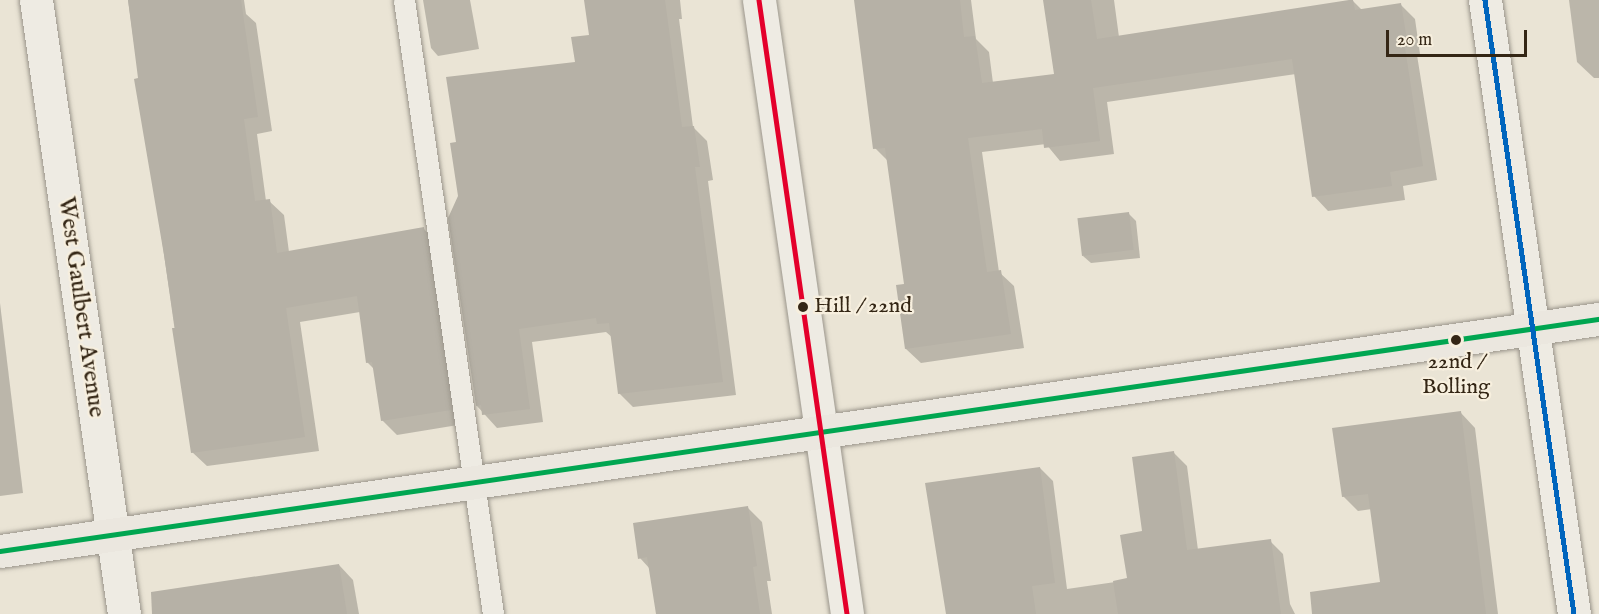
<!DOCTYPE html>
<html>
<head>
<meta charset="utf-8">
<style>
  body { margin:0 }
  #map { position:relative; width:1599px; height:614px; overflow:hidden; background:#eae4d5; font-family:"IM FELL English",serif }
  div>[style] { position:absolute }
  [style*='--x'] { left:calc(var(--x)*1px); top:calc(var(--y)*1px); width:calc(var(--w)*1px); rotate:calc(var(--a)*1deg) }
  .shadow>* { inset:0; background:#0003 }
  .building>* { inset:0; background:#b6b1a6; transform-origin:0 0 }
  .roads { filter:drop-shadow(0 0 2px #9a958b) drop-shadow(0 0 2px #9a958b) }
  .lane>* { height:21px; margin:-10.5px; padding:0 10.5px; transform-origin:10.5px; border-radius:10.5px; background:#eeebe3 }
  .street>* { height:33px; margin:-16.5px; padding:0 16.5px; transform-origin:16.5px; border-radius:16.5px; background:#eeebe3 }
  .secondary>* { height:33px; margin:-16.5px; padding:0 16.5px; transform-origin:16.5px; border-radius:16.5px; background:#eeebe3 }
  .primary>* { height:33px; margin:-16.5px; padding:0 16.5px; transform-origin:16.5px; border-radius:16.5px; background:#ebe7df }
  .bus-1>* { height:4.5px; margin:-2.25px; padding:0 2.25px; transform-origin:2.25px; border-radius:2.25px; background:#00a651 }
  .bus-2>* { height:4.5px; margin:-2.25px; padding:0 2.25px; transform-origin:2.25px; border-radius:2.25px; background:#e4002b }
  .bus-3>* { height:4.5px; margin:-2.25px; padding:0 2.25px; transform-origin:2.25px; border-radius:2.25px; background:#0065bd }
  .dots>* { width:16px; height:16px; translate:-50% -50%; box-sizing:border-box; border:3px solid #f7efde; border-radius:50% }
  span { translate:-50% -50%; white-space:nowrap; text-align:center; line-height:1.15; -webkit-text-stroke:4.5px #f7efde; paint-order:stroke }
  .bus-label { font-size:22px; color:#342615 }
  .left { translate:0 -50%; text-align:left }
  .street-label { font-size:24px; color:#342615 }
  .scale { position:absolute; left:1386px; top:30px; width:141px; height:27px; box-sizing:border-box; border:3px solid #342615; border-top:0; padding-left:8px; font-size:18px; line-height:21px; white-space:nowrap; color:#342615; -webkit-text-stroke:4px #f7efde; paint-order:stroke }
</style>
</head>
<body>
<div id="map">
  <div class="shadow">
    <i style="clip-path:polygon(128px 0,244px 0,246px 14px,256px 23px,272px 131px,257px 134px,266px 201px,269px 201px,284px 215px,289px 252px,424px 229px,438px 244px,464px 424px,397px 435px,382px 420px,375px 370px,367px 362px,360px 312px,300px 322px,319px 451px,207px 466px,192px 452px)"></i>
    <i style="clip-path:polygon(423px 0,470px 0,479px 49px,438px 56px,431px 48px)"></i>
    <i style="clip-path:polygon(586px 0,680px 0,682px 19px,679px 19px,693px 127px,707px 141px,713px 180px,708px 181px,736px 395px,633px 407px,619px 393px,613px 338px,606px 332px,532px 342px,543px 422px,497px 428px,477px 406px,457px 143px,576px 63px,591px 36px)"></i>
    <i style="clip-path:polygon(855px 0,971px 0,976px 39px,989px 52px,993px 83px,1056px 75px,1045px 0,1114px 0,1119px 37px,1353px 1px,1362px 10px,1400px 4px,1415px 19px,1420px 54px,1417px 55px,1437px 180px,1403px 186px,1405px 200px,1328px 211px,1314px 196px,1296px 74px,1107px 102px,1114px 154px,1060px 161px,1046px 144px,982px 152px,999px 272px,1014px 286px,1024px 348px,921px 363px,906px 349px,905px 286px,889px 162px,875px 148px)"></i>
    <i style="clip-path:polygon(1569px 0,1599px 0,1599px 78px,1594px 78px,1577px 62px)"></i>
    <i style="clip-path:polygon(1128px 213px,1136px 221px,1140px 258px,1091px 263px,1083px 256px)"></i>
    <i style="clip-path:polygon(0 303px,23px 493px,0 496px)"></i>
    <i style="clip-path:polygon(1461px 413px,1475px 428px,1498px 614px,1377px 614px,1382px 583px,1372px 509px,1358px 511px,1343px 496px)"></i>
    <i style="clip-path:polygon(1174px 453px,1187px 466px,1198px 550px,1270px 541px,1283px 554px,1290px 604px,1295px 614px,947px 614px,1040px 468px,1053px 481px,1067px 589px,1129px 580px,1143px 532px)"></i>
    <i style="clip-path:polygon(747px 507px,762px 522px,771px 581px,767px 581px,772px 614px,657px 614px,650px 569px,640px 558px)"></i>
    <i style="clip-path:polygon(339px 565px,353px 580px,359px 614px,218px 614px)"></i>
  </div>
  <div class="building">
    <i style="clip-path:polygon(128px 0,241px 0,258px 117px,244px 119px,255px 201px,270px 199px,277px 253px,424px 227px,451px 410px,381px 421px,372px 362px,366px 363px,357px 296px,286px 308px,305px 437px,191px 453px,172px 328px,175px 328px,164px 255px,134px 79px,138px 78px)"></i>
    <i style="clip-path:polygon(584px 0,665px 0,682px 127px,694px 126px,700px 167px,695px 167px,723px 382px,618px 394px,609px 323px,597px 324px,596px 318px,519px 329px,530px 409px,482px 415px,481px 405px,476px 406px,448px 218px,458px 196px,450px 143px,456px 142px,446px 77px,575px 62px,571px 37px,589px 35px)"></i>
    <i style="clip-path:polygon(854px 0,960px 0,964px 37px,975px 36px,982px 83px,1054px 74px,1043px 0,1091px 0,1097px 39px,1349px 0,1353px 0,1355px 10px,1401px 3px,1407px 40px,1404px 41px,1423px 166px,1390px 172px,1392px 186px,1312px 197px,1292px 59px,1093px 88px,1100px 141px,1044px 148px,1042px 129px,968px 138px,987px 272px,1001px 270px,1011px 334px,905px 349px,896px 285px,904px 284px,885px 148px,873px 149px)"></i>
    <i style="left:1129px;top:212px;width:38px;height:52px;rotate:83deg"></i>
    <i style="clip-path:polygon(1461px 411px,1486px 614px,1312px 614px,1310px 592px,1380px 582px,1368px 494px,1342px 497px,1332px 428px)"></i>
    <i style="clip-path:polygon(1174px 451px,1187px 550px,1271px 539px,1281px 614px,1118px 614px,1113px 581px,1127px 578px,1120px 535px,1142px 531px,1132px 457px)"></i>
    <i style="clip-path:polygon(1040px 467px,1055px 583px,1032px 586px,1036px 614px,946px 614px,925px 483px)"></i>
    <i style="clip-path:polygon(748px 506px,757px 566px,753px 567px,760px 614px,656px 614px,647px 557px,638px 559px,633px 523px)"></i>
    <i style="clip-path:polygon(339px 564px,347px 614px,152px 614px,151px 592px)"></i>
  </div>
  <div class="roads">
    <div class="lane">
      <i style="--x:404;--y:0;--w:620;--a:81.75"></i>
    </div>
    <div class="street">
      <i style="--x:36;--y:0;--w:620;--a:81.84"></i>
      <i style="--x:759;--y:0;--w:435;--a:81.8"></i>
      <i style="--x:1485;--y:0;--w:620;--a:81.75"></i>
    </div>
    <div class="secondary">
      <i style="--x:821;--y:431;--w:185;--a:81.9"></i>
    </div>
    <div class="primary">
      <i style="--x:0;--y:551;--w:1616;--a:-8.26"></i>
    </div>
  </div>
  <div class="bus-1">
    <i style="--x:0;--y:551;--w:1616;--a:-8.26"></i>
  </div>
  <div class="bus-2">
    <i style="--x:759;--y:0;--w:620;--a:81.84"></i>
  </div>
  <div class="bus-3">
    <i style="--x:1485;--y:0;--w:620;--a:81.75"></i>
  </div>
  <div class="dots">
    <i style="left:803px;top:307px;background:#342615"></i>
    <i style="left:1456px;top:340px;background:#342615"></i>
  </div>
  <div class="bus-label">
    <span class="left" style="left:814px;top:307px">Hill / 22nd</span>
    <span style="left:1456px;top:375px">22nd /<br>Bolling</span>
  </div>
  <div class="street-label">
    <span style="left:81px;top:307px;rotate:82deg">West Gaulbert Avenue</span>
  </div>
  <div class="scale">20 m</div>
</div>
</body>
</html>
